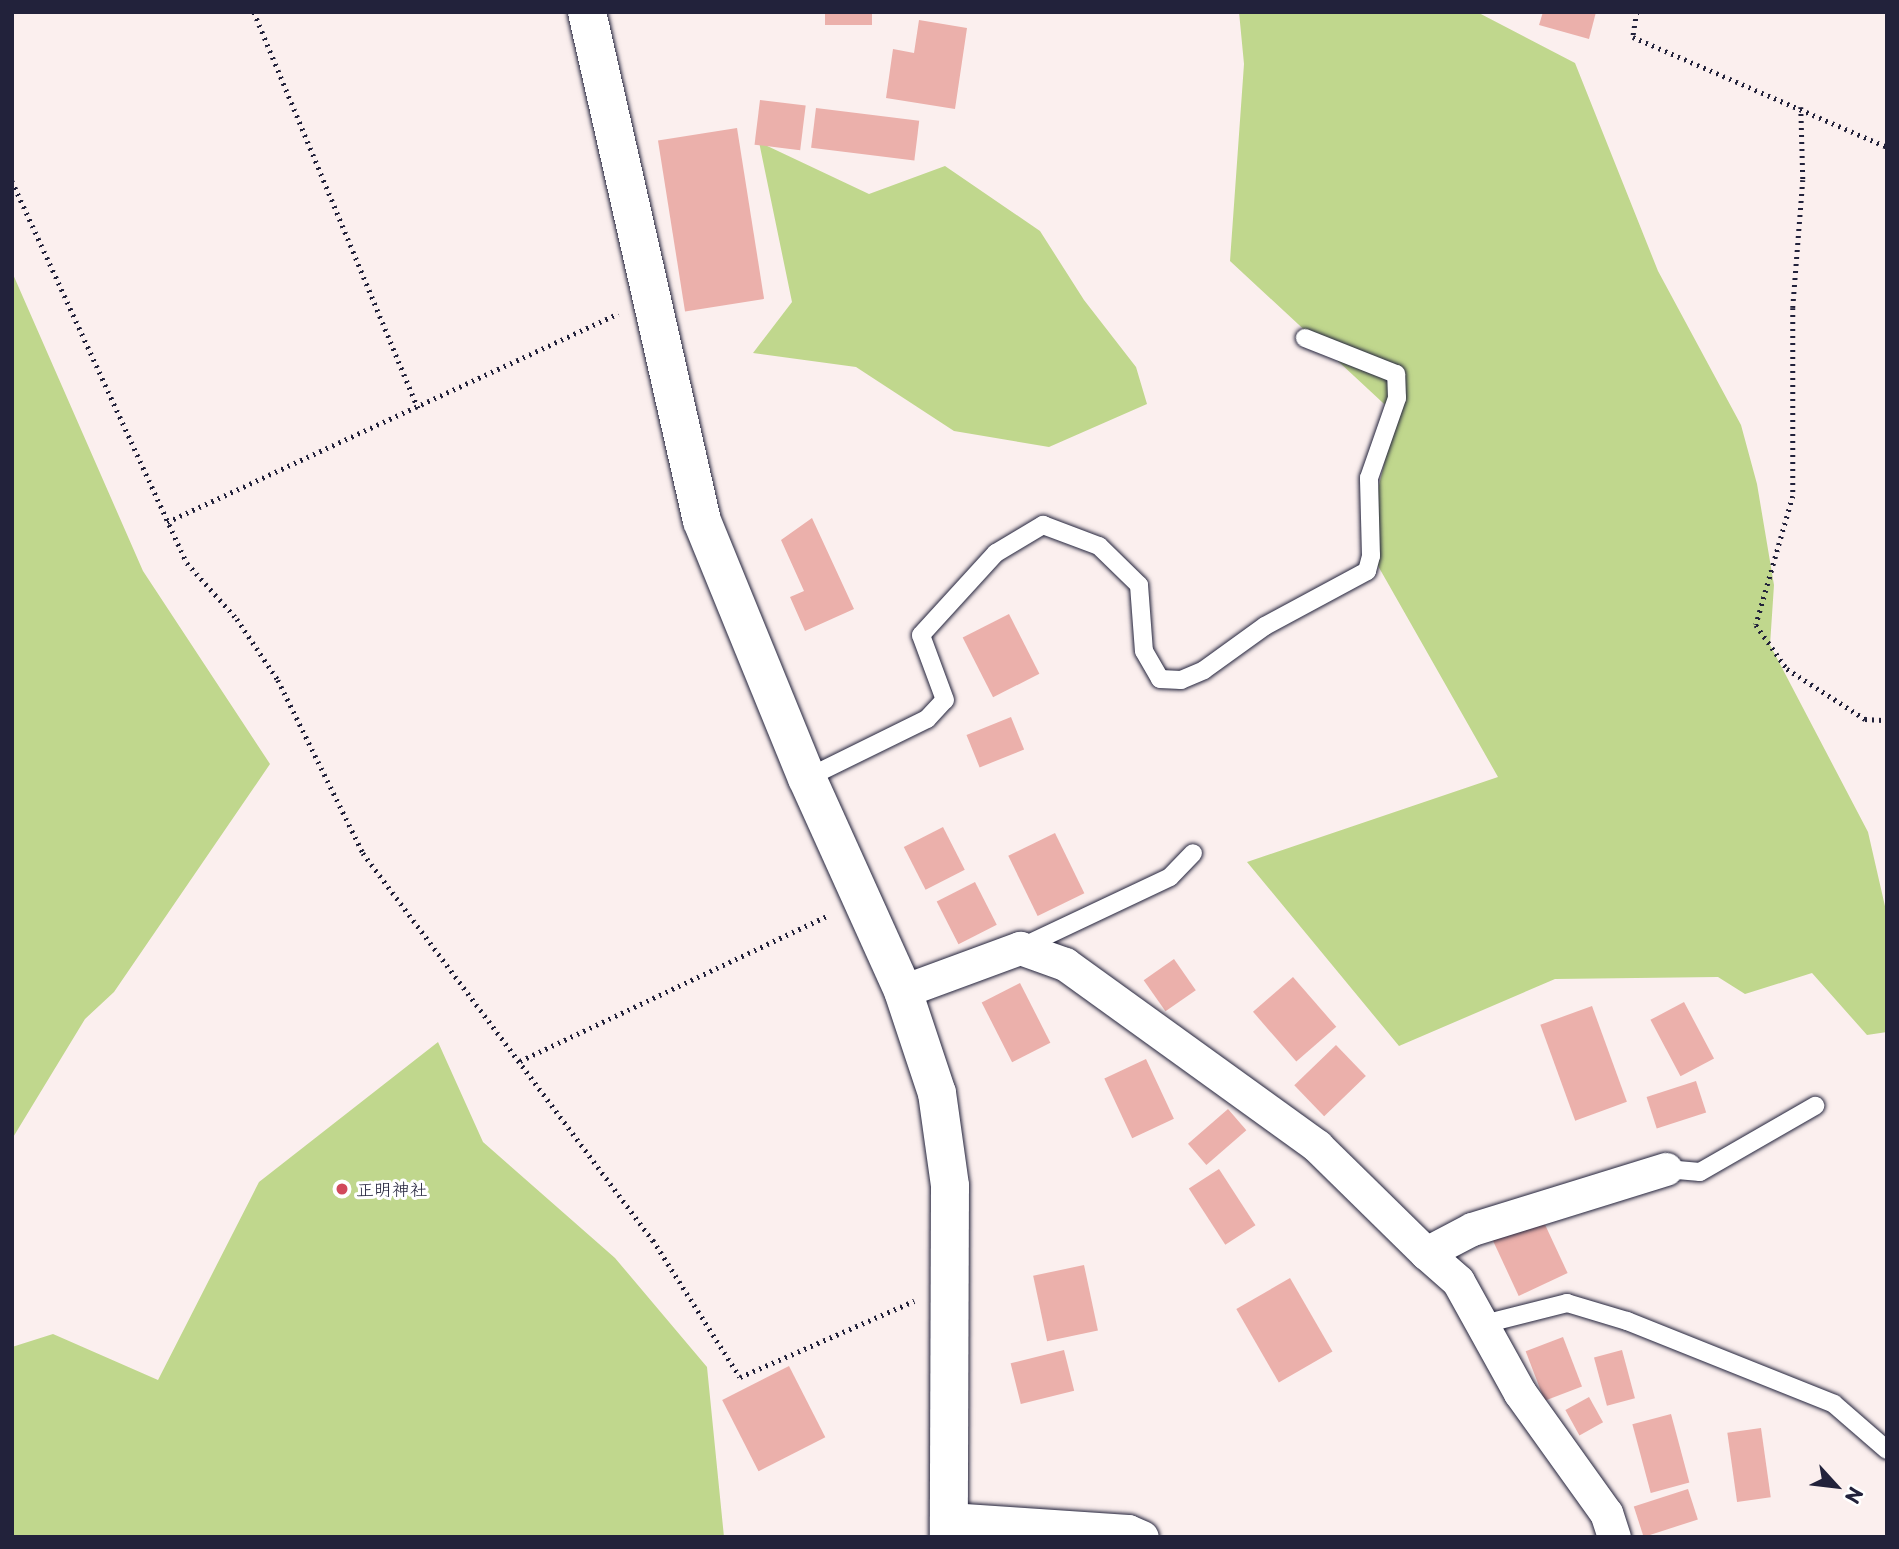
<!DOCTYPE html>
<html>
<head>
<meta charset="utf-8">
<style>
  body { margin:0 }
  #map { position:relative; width:1899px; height:1549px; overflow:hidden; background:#fbefee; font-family:"Playpen Sans","Klee One",sans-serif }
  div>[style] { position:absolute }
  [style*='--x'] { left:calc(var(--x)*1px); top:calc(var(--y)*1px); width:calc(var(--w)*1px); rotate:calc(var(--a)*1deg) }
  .green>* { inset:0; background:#c0d78d }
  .building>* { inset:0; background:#ebb0ab; transform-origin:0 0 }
  .path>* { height:4.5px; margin-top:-2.25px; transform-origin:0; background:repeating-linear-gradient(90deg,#22223b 0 2px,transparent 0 7px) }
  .roads { filter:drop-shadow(0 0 2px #22223b) drop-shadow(0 0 2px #22223b) }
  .lane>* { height:18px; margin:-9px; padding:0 9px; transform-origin:9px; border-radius:9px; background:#fff }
  .street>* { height:33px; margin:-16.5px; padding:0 16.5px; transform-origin:16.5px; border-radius:16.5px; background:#fff }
  .secondary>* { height:38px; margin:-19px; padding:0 19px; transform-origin:19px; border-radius:19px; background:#fff }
  .dots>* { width:19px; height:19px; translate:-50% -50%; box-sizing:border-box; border:4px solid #fff; border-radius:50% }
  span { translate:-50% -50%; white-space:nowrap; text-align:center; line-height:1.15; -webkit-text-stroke:6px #fff; paint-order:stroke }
  .poi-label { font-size:18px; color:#22223b }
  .left { translate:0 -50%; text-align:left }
  .frame { position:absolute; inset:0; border:14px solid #22223b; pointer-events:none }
  .north { position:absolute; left:1801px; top:1451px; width:70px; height:70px; -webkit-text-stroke:5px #fff; paint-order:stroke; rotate:117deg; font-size:19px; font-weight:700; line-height:28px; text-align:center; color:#22223b }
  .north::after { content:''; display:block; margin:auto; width:24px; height:32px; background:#22223b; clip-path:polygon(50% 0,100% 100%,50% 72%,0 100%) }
</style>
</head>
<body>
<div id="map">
  <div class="green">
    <i style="clip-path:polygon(1239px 12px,1477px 12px,1575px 63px,1658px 271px,1741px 425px,1757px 484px,1774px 585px,1770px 645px,1868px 832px,1887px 915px,1887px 1032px,1867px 1035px,1812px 973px,1745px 994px,1718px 977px,1555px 979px,1399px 1046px,1247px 862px,1498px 777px,1365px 543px,1396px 415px,1230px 261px,1244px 64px)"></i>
    <i style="clip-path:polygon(759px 142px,869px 194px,945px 166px,1040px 231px,1084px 300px,1136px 367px,1147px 404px,1049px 447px,954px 431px,856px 367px,753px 353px,792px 302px)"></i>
    <i style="clip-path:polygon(12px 272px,143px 571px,270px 764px,114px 992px,85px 1019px,12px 1139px)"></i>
    <i style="clip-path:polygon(438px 1042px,483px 1142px,615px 1258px,707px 1367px,724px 1537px,12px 1537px,12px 1347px,53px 1334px,158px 1380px,259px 1182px)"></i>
  </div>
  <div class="building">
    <i style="left:825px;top:12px;width:47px;height:13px"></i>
    <i style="clip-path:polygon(1543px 12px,1596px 12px,1589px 39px,1539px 25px)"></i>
    <i style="clip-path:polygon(919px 20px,967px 28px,955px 109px,886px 98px,893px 49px,914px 53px)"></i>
    <i style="left:760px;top:100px;width:46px;height:45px;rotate:7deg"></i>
    <i style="left:816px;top:108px;width:104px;height:40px;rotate:7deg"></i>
    <i style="left:737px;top:128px;width:173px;height:80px;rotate:81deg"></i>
    <i style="clip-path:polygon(812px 518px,854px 609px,805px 631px,790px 597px,804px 591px,781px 540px)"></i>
    <i style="left:1009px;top:614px;width:67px;height:52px;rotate:63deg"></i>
    <i style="left:1011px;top:717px;width:35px;height:48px;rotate:68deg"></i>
    <i style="left:943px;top:827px;width:48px;height:44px;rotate:63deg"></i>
    <i style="left:1055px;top:833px;width:67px;height:52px;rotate:64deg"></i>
    <i style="left:975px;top:882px;width:48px;height:43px;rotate:63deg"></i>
    <i style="left:1174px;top:959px;width:38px;height:37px;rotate:55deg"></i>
    <i style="left:1293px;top:977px;width:66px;height:53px;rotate:49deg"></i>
    <i style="left:1020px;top:983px;width:67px;height:43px;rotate:63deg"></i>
    <i style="left:1684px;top:1002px;width:64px;height:38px;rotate:62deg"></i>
    <i style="left:1592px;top:1006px;width:102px;height:55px;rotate:70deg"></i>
    <i style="left:1336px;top:1045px;width:43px;height:58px;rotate:46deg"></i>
    <i style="left:1146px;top:1059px;width:66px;height:46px;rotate:65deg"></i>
    <i style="left:1696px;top:1081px;width:33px;height:52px;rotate:72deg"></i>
    <i style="left:1228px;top:1109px;width:28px;height:53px;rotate:49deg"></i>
    <i style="left:1219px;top:1169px;width:67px;height:36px;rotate:57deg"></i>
    <i style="left:1541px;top:1216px;width:63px;height:54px;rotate:65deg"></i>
    <i style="left:1084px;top:1265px;width:67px;height:52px;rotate:78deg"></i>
    <i style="left:1290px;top:1278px;width:85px;height:62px;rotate:60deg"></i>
    <i style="left:1563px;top:1337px;width:53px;height:40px;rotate:69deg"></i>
    <i style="left:1064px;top:1350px;width:42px;height:55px;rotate:76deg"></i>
    <i style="left:1622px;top:1350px;width:50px;height:29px;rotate:75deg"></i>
    <i style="left:789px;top:1366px;width:80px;height:75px;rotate:63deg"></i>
    <i style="left:1589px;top:1397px;width:29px;height:27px;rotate:61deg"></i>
    <i style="left:1671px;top:1414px;width:71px;height:40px;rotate:75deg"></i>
    <i style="left:1761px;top:1428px;width:70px;height:34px;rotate:82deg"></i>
    <i style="left:1688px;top:1489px;width:32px;height:57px;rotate:72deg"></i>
  </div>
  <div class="path">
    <i style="--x:254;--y:12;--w:429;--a:67.5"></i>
    <i style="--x:1637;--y:12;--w:25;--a:99"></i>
    <i style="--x:1633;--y:37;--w:277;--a:23.4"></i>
    <i style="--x:1801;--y:107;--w:73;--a:88.4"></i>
    <i style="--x:1803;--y:180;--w:128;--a:94.5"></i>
    <i style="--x:1793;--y:308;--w:188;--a:90"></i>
    <i style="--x:1793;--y:496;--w:134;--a:106"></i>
    <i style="--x:1756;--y:625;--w:54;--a:54.8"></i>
    <i style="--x:1787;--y:669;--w:93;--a:32.7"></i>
    <i style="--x:1865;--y:719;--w:22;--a:3"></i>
    <i style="--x:12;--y:181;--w:420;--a:65.4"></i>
    <i style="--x:187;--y:563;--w:75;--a:48.2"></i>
    <i style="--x:237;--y:619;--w:73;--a:56.1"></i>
    <i style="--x:278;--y:680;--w:193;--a:63.8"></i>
    <i style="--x:363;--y:853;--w:484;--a:53.2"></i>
    <i style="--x:653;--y:1240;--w:162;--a:57.6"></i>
    <i style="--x:740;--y:1377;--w:190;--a:-23.6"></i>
    <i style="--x:167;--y:522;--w:497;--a:-24.8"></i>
    <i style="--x:520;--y:1061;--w:340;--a:-25.3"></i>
  </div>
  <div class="roads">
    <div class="lane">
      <i style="--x:807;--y:778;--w:134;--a:-26.2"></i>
      <i style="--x:927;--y:719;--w:26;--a:-47"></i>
      <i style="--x:945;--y:700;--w:69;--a:-110.3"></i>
      <i style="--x:921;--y:635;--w:111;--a:-47.6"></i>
      <i style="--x:996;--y:553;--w:55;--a:-30.8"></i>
      <i style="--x:1043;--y:525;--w:60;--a:20.6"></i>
      <i style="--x:1099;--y:546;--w:56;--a:44.3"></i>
      <i style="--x:1139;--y:585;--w:66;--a:85.7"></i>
      <i style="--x:1144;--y:651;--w:32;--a:60"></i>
      <i style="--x:1160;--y:679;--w:21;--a:3"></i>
      <i style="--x:1181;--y:680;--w:25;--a:-23"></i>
      <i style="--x:1204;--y:670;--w:75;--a:-35.8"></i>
      <i style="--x:1265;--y:626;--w:116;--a:-28.3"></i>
      <i style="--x:1367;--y:571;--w:16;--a:-75"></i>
      <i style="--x:1371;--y:556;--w:78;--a:-91.5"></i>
      <i style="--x:1369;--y:478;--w:85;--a:-70.7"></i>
      <i style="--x:1397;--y:398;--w:24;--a:-92"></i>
      <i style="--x:1396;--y:374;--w:98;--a:-158.4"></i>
      <i style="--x:1020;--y:948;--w:166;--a:-25.3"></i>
      <i style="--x:1170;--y:877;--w:33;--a:-46"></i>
      <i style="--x:1666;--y:1169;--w:34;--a:5"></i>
      <i style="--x:1700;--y:1172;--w:133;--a:-29.9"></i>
      <i style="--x:1480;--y:1325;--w:90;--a:-14.2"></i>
      <i style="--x:1567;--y:1303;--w:63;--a:16.7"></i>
      <i style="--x:1627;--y:1321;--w:223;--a:21.8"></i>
      <i style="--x:1834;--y:1404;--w:70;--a:41"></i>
    </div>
    <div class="street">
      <i style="--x:903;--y:991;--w:125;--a:-20.2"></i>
      <i style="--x:1020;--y:948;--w:48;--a:19.6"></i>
      <i style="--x:1065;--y:964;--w:311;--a:35.8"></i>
      <i style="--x:1317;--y:1146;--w:153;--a:44.5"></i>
      <i style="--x:949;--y:1519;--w:179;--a:3.8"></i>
      <i style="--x:1128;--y:1531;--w:15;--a:23"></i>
      <i style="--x:1614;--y:1537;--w:25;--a:-108"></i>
      <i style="--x:1606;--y:1513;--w:148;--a:-125.6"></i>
      <i style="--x:1520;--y:1393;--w:128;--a:-119"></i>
      <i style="--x:1458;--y:1281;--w:43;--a:-138.8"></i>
      <i style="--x:1426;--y:1253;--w:52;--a:-27.6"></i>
      <i style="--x:1472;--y:1229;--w:203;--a:-17.2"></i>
    </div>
    <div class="secondary">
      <i style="--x:587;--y:12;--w:522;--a:77.27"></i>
      <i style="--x:702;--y:521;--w:278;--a:67.8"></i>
      <i style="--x:807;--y:778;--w:234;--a:65.7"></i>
      <i style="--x:903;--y:991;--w:108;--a:71.6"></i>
      <i style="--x:937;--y:1093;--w:94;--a:82"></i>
      <i style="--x:950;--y:1186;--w:351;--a:90.2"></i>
    </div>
  </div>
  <div class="dots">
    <i style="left:342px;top:1189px;background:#d1495b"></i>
  </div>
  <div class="poi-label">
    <span class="left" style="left:356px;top:1189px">正明神社</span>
  </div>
  <div class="frame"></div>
  <div class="north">N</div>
</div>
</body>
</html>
